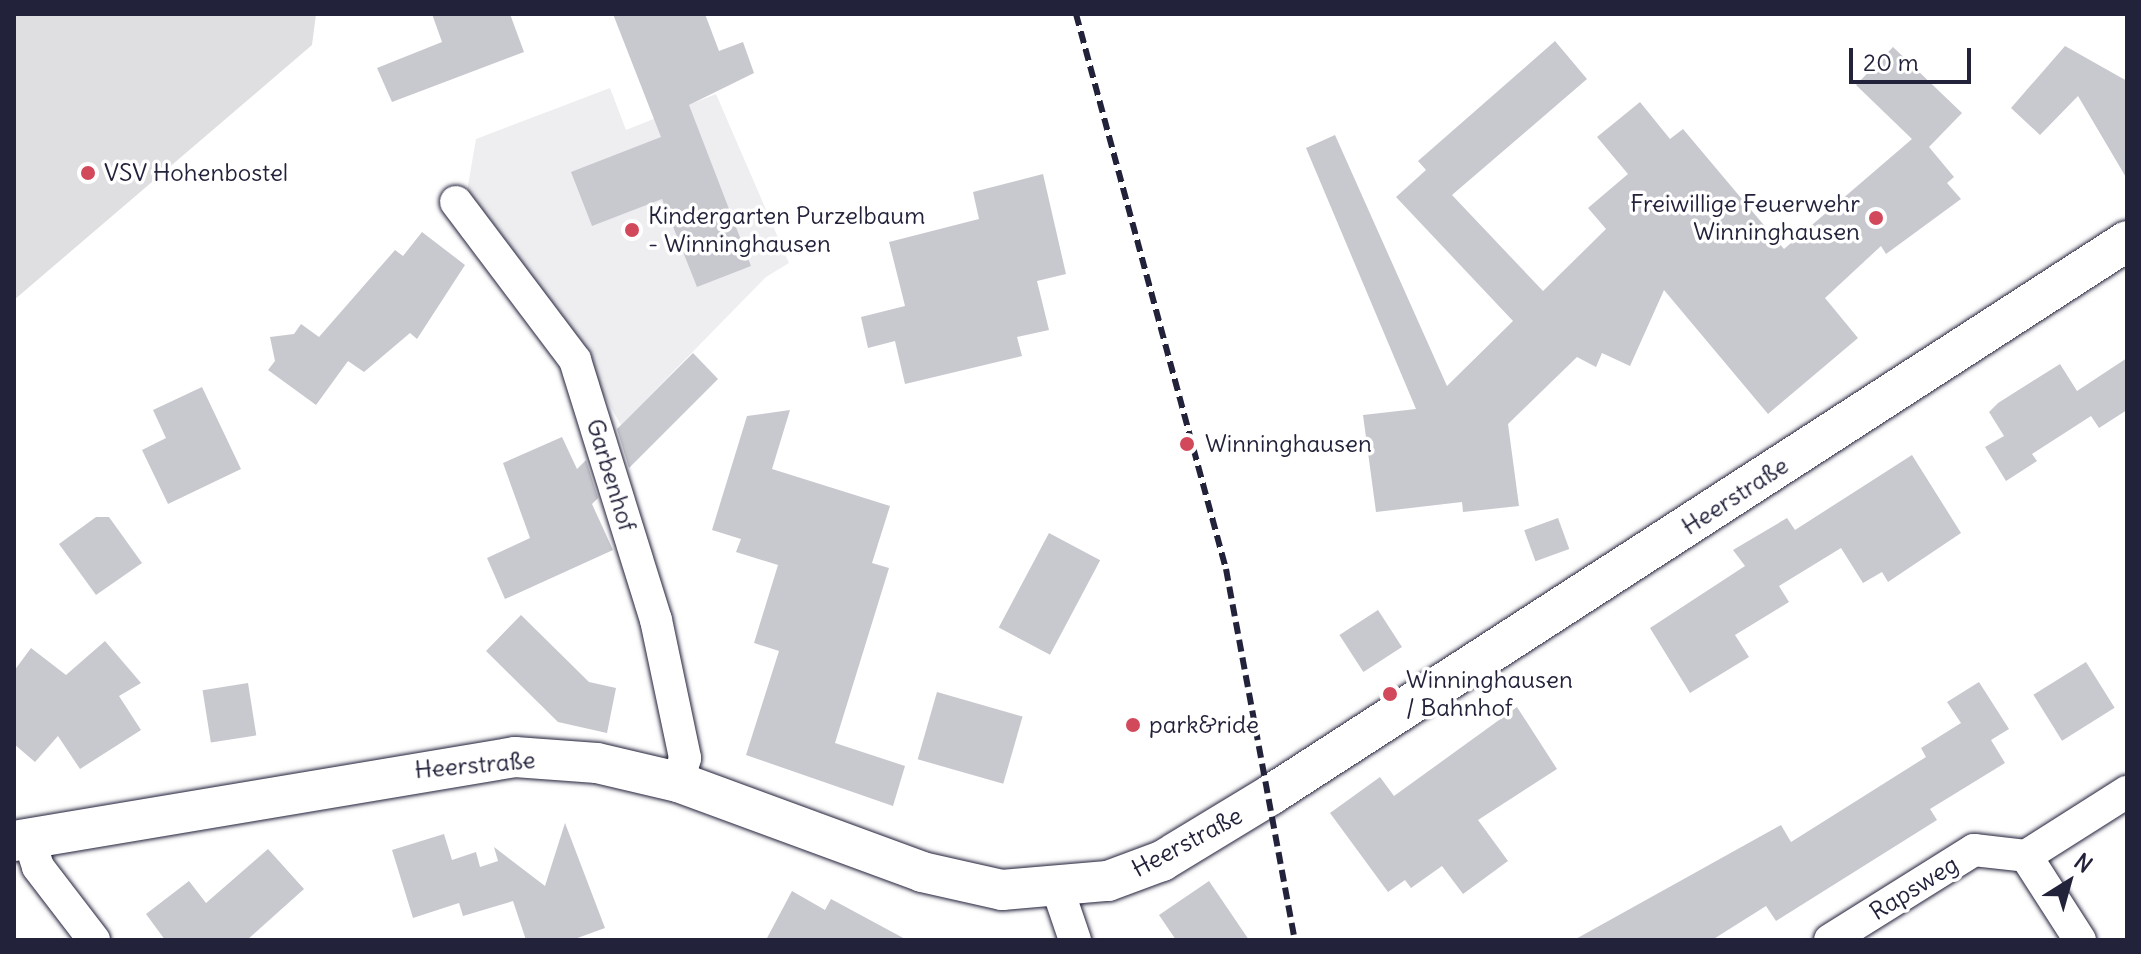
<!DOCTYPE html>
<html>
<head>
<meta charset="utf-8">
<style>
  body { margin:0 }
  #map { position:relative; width:2141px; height:954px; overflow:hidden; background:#fff; font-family:Delius,sans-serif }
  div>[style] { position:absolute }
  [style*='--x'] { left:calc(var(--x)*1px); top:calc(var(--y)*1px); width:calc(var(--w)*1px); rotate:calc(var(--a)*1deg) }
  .built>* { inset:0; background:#eeeef1 }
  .green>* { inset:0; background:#dfdfe2 }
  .building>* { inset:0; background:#c8c8cf; transform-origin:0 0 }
  .roads { filter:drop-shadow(0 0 2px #22223b) drop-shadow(0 0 2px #22223b) }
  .minor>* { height:32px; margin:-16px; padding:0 16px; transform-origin:16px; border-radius:16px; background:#fff }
  .tertiary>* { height:40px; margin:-20px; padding:0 20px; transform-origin:20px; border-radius:20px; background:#fff }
  .rail>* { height:6px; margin-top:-3px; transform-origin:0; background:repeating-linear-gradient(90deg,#22223b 0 12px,transparent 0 18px) }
  .dots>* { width:22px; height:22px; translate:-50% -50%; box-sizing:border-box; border:4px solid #fff; border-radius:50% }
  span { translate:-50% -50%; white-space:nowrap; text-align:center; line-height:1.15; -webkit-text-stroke:7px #fff; paint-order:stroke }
  .poi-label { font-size:24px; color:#22223b }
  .left { translate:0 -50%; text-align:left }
  .right { translate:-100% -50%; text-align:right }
  .street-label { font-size:24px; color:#22223b }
  .frame { position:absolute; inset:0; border:16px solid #22223b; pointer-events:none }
  .north { position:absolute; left:2029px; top:842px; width:80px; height:80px; -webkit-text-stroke:6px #fff; paint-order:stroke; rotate:37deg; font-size:22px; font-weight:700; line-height:32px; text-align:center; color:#22223b }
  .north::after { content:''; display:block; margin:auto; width:28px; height:36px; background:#22223b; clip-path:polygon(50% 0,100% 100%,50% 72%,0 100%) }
  .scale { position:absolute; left:1849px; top:48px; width:122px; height:36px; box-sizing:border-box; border:4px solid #22223b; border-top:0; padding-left:10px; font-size:24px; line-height:28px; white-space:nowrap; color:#22223b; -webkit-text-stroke:6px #fff; paint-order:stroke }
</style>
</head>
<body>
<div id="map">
  <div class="built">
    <i style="clip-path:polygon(610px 88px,626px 130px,716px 94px,789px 263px,766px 277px,621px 425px,595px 380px,593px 359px,466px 197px,476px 139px)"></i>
  </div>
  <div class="green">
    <i style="clip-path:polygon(14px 14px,316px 14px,312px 45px,14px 300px)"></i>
  </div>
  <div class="building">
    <i style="clip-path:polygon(432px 14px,510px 14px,524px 52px,392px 102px,377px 68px,442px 42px)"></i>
    <i style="clip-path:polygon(613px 14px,705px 14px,719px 51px,743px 42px,754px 73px,689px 105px,751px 266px,697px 287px,662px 199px,592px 226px,571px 172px,661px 137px)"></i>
    <i style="clip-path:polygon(1555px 41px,1587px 79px,1452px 195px,1543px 291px,1606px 229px,1588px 208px,1628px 174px,1597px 137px,1640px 102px,1670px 139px,1683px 129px,1784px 249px,1912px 139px,1856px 85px,1893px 47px,1962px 113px,1929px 147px,1954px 177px,1947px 183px,1961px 199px,1886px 254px,1881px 246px,1825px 298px,1858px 338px,1768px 414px,1664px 290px,1630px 366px,1602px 353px,1596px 367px,1577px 357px,1508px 424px,1519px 506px,1463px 512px,1462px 502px,1376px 512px,1363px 415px,1416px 409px,1306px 148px,1335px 135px,1447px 386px,1513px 321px,1396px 197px,1426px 170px,1418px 161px)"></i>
    <i style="clip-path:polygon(2065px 46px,2127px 81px,2127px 179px,2078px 96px,2040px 135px,2011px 108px)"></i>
    <i style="clip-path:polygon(1043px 174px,1066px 274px,1037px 281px,1049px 330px,1017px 337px,1022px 356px,905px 384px,895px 341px,868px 348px,861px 317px,905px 306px,889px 242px,979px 219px,973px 192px)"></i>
    <i style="clip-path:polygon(422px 232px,465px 265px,417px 339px,410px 333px,364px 372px,348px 361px,316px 405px,268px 370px,275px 361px,270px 337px,294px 334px,301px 324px,319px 337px,395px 250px,403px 256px)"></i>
    <i style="clip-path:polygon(693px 353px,718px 379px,629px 468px,617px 429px)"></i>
    <i style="clip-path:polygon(2127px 358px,2127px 410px,2099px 428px,2091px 416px,2032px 454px,2037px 461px,2006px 481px,1985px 447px,2004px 436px,1989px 412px,1998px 403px,2060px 364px,2077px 391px)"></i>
    <i style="clip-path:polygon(202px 387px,241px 469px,168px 504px,142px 450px,166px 438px,153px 410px)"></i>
    <i style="clip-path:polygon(790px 410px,772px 469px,890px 506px,872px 563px,889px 568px,835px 743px,905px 766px,893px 806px,746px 755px,779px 651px,754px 643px,778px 565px,736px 552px,741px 539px,712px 530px,747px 416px)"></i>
    <i style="clip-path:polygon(562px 437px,577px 469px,586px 460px,598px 498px,592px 504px,613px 550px,505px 599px,487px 558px,530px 538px,503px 463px)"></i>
    <i style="clip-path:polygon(1912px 455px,1961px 533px,1888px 582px,1882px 572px,1863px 583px,1841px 548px,1779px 586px,1789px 602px,1735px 635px,1749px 657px,1690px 693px,1650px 628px,1745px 566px,1733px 550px,1787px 518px,1795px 530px)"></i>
    <i style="clip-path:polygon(96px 517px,109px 517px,142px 563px,96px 595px,59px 544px)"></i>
    <i style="left:1558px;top:518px;width:33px;height:36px;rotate:70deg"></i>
    <i style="left:1049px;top:533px;width:58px;height:107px;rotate:28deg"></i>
    <i style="left:1378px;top:610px;width:44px;height:46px;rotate:57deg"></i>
    <i style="clip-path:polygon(521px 615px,589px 682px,616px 688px,607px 733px,558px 722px,486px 651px)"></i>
    <i style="clip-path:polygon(105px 641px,141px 683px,119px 696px,141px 730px,80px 769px,58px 736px,35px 762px,14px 744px,14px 671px,31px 648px,66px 675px)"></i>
    <i style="left:2086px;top:662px;width:54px;height:62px;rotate:58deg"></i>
    <i style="clip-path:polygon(1979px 682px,2009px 729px,1991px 740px,2005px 763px,1930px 809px,1937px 820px,1776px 921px,1766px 906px,1712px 940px,1574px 940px,1781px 825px,1791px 842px,1926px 757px,1921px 748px,1961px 723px,1947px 702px)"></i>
    <i style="left:248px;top:683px;width:53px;height:46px;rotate:81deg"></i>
    <i style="left:937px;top:692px;width:89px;height:70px;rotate:16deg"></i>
    <i style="clip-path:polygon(1517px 707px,1557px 769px,1478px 820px,1508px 861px,1463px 894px,1442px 866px,1411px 888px,1405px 880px,1388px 892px,1330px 813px,1380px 777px,1394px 796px)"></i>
    <i style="clip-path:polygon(565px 823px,605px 928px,572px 940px,526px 940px,513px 901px,463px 916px,459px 903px,413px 918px,392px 850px,444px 834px,452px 860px,476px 852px,480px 867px,498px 861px,494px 847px,545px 886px)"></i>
    <i style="clip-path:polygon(268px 849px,304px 889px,247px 940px,165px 940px,146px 914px,189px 881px,206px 903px)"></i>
    <i style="clip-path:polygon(1209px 881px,1249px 940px,1176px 940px,1159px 915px)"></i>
    <i style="clip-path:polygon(792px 891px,825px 910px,831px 899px,907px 940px,766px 940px)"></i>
  </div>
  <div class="roads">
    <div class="minor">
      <i style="--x:456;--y:202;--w:198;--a:53"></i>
      <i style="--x:575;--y:360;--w:272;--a:72.7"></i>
      <i style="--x:656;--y:620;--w:141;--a:78.1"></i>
      <i style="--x:685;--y:758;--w:25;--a:106"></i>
      <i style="--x:29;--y:839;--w:29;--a:72"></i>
      <i style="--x:38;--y:867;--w:92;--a:52.5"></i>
      <i style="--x:2026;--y:856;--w:100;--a:57.3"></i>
      <i style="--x:1058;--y:890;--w:53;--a:71.2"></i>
      <i style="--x:1830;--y:940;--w:170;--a:-32"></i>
      <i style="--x:1974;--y:850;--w:52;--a:6.6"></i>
      <i style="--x:2026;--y:856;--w:120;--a:-32.4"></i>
    </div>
    <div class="tertiary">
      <i style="--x:14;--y:841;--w:508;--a:-9.52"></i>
      <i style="--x:515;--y:757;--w:82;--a:4.2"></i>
      <i style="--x:597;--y:763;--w:83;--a:13.2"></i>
      <i style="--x:678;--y:782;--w:260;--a:20.2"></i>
      <i style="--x:922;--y:872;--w:82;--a:12.7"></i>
      <i style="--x:1002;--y:890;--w:106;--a:-4.9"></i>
      <i style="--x:1108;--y:881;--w:58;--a:-20.3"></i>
      <i style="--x:1162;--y:861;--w:129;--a:-31.3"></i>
      <i style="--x:1272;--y:794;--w:1018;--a:-32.89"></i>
    </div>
  </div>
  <div class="rail">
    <i style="--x:1076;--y:14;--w:575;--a:74.88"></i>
    <i style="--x:1226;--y:569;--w:377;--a:79.5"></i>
  </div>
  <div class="dots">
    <i style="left:88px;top:173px;background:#d1495b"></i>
    <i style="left:1876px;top:218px;background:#d1495b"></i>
    <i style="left:632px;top:230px;background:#d1495b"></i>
    <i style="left:1187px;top:444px;background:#d1495b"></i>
    <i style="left:1390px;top:694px;background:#d1495b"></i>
    <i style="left:1133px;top:725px;background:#d1495b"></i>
  </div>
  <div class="poi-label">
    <span class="left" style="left:104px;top:173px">VSV Hohenbostel</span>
    <span class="right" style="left:1860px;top:218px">Freiwillige Feuerwehr<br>Winninghausen</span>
    <span class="left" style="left:648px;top:230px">Kindergarten Purzelbaum<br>- Winninghausen</span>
    <span class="left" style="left:1205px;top:444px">Winninghausen</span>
    <span class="left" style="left:1406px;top:694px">Winninghausen<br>/ Bahnhof</span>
    <span class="left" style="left:1149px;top:725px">park&amp;ride</span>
  </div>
  <div class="street-label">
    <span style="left:611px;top:475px;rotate:73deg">Garbenhof</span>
    <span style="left:1735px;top:496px;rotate:-33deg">Heerstraße</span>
    <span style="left:475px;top:765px;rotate:-5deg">Heerstraße</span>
    <span style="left:1187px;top:842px;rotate:-28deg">Heerstraße</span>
    <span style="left:1914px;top:888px;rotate:-32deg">Rapsweg</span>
  </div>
  <div class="frame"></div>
  <div class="north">N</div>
  <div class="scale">20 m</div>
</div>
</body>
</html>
